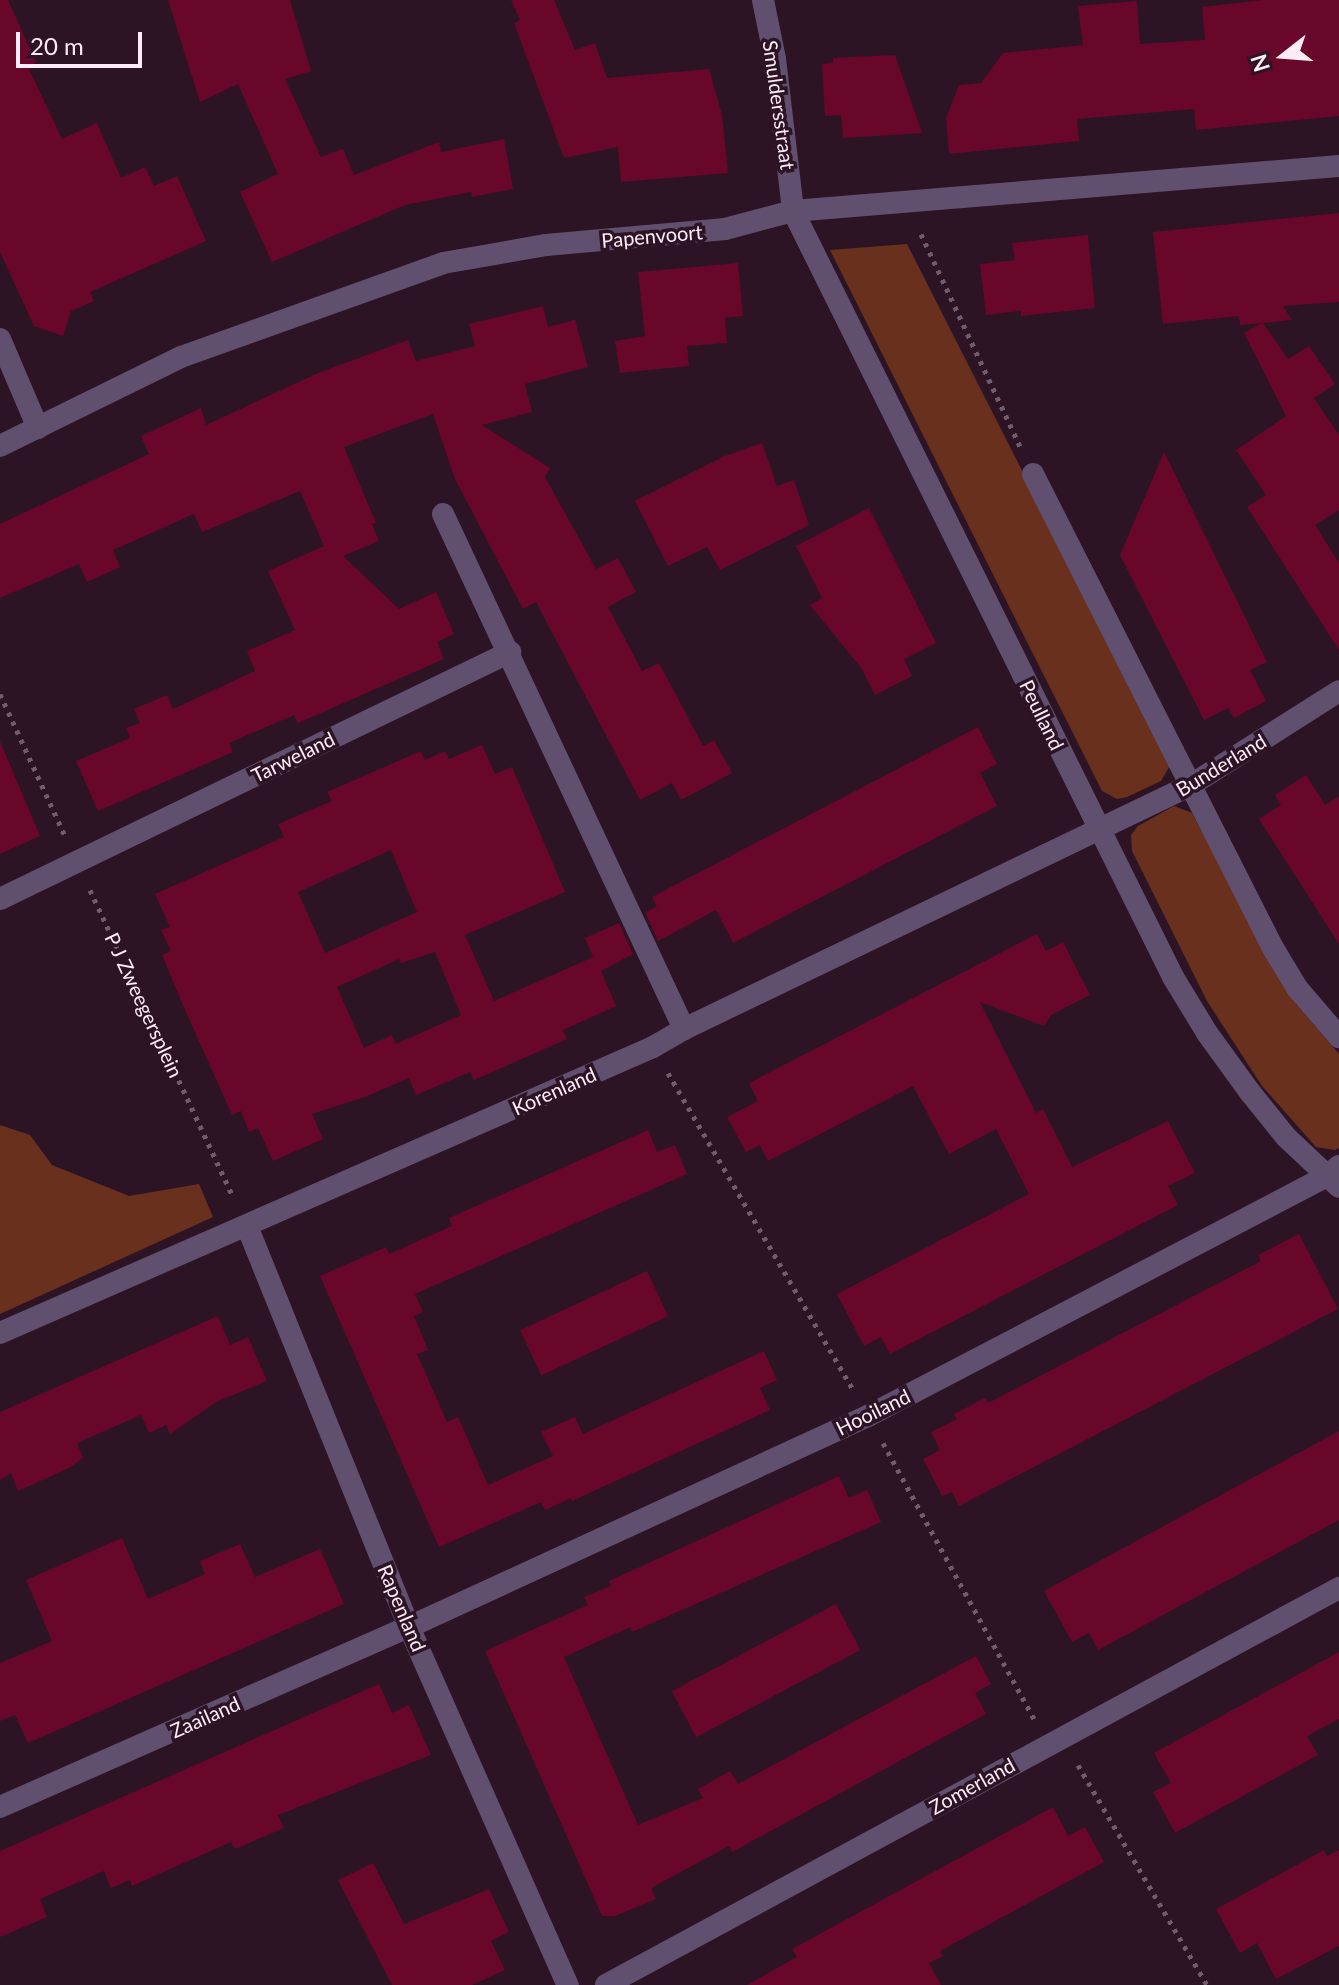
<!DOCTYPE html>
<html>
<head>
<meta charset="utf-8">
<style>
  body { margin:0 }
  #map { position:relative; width:1339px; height:1985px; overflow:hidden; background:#2c1425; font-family:Lato,sans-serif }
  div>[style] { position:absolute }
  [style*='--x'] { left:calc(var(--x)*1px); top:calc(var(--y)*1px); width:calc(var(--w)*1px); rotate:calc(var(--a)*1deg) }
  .green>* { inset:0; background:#6a301e }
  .building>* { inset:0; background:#680729; transform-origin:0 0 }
  .path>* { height:5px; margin-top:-2.5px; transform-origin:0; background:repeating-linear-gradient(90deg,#725c6c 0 4px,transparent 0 10px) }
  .minor>* { height:22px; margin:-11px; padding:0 11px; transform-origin:11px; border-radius:11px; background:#614f70 }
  span { translate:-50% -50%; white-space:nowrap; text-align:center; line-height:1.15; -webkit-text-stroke:7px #2c1425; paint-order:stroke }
  .street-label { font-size:20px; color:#fdebf7 }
  .north { position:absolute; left:1243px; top:16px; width:80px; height:80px; -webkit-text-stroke:6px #2c1425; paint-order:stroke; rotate:253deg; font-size:22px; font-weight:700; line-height:32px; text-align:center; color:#fdebf7 }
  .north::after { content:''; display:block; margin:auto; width:28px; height:36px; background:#fdebf7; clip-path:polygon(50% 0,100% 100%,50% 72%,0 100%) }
  .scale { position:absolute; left:16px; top:32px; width:126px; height:36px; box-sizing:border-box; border:4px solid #fdebf7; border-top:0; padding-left:10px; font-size:24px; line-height:28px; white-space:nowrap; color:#fdebf7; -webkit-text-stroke:6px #2c1425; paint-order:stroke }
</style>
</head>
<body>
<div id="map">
  <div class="green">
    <i style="clip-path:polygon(907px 244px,1171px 764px,1161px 781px,1127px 797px,1117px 799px,1102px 791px,830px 250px)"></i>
    <i style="clip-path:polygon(1174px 806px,1192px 813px,1278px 976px,1297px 1005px,1339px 1054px,1339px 1148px,1335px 1150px,1316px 1147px,1262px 1086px,1207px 1001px,1132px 851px,1131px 835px,1138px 826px)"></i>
    <i style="clip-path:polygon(0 1125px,30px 1135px,52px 1165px,129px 1196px,199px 1184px,213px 1217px,0 1314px)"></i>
  </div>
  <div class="building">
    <i style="clip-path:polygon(0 0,8px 0,36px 62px,29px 69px,62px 139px,97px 123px,121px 178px,145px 167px,154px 186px,177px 176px,206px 241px,90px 292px,94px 301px,71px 311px,63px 336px,34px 326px,0 252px)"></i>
    <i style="clip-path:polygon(168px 0,290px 0,311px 71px,285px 79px,321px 157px,343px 149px,354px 175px,439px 142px,441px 152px,504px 139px,513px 189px,472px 197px,471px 192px,405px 205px,272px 262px,240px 192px,278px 174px,238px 84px,200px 102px)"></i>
    <i style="clip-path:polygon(511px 0,554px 0,575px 50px,595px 43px,607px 78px,709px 69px,722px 115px,728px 173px,621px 182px,618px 147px,564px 158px,514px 23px,520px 20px)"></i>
    <i style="clip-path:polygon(1262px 0,1339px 0,1339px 116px,1196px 130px,1194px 109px,1077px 119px,1079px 141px,949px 154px,946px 118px,959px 85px,981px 83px,1003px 53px,1083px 45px,1078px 6px,1137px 1px,1140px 44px,1205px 40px,1202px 7px)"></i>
    <i style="clip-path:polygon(895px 55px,922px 133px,843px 138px,841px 115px,825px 116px,822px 64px,833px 63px,833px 58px)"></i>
    <i style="clip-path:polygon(1339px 213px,1339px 302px,1283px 306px,1292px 320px,1263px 323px,1288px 359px,1309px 346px,1335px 384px,1314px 398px,1339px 435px,1339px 510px,1315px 525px,1339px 563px,1339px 650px,1247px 507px,1266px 495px,1236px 450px,1286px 416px,1244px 333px,1262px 323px,1240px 325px,1239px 316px,1163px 324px,1153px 232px)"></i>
    <i style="clip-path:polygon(1088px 235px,1095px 308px,1021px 316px,1021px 311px,986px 315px,980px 264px,1015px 260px,1012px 243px)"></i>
    <i style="clip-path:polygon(738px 263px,743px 316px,725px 318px,727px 343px,687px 346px,689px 366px,620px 373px,615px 341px,645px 336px,638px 272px)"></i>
    <i style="clip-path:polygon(543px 306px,548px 327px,575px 320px,588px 367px,525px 384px,532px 412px,482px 425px,550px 468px,545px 477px,596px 569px,618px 558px,636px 592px,608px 607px,642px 671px,659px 663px,703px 746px,714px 740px,732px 773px,681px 800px,672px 783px,640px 800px,536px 602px,523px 609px,455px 479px,433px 414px,344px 447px,376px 523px,372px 524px,379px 541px,343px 556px,399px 609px,436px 592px,454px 634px,437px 642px,444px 659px,298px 723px,294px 715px,229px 743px,233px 752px,98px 811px,76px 761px,130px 738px,126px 728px,140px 723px,134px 709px,167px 695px,173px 709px,255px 671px,247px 651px,295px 630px,268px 571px,324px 546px,300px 491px,202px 532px,194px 514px,113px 550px,120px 567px,87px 582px,79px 564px,0 598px,0 524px,149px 454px,141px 436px,201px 408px,206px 425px,318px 373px,408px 340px,416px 361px,475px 346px,469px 324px)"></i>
    <i style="clip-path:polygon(762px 443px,777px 486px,794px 480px,809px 525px,720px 570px,707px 547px,668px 566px,635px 501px,725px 456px)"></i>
    <i style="clip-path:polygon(1164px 452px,1267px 662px,1250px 670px,1266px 701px,1234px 718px,1228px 708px,1204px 720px,1120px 555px)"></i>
    <i style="clip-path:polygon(869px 508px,936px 643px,904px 659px,912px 676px,875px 695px,862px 669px,810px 605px,822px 598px,796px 546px)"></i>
    <i style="clip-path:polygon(978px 727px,997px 764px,980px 773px,997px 806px,733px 943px,716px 910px,658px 941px,645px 912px,657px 907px,652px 897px)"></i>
    <i style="clip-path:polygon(0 741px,40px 836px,0 854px)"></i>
    <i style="clip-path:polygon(evenodd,482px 745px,495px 774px,512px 767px,565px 892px,465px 935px,494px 1001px,593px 957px,585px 938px,619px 923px,633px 954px,601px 971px,616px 1006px,563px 1030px,567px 1039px,474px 1080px,470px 1072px,416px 1095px,409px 1078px,365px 1097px,312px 1114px,323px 1139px,273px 1161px,258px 1128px,249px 1132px,241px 1111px,232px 1115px,182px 1003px,162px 955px,171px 951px,161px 930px,170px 927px,155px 894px,284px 837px,278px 824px,332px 801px,327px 792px,421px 751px,425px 760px,445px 751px,449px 759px,482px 745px,391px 850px,417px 912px,325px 953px,298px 892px,391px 850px,482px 745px,435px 952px,461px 1015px,396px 1044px,392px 1035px,364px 1048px,337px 987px,399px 959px,401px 963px,435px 952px)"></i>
    <i style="clip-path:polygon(1306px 775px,1325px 805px,1339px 796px,1339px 944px,1259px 819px,1281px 805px,1275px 795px)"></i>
    <i style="clip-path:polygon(1037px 934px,1046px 951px,1063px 942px,1090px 995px,1051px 1015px,1044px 1026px,980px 1002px,1036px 1113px,1043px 1109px,1072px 1167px,1168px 1121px,1195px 1173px,1168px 1186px,1178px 1205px,890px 1354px,881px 1337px,864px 1346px,837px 1294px,1029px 1194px,996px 1129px,949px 1154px,913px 1086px,768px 1161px,760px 1145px,746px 1152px,727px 1117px,758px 1101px,749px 1083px)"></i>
    <i style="clip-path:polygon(648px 1130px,657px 1152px,675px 1145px,687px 1174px,415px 1294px,423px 1312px,414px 1316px,428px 1350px,417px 1354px,447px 1422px,458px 1417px,488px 1485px,553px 1456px,541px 1432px,575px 1417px,583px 1434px,764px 1351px,777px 1380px,760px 1388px,770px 1410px,572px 1501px,571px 1498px,545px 1510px,541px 1502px,439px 1547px,320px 1276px,386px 1247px,389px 1254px,452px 1226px,449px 1218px)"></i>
    <i style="clip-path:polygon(1299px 1234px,1338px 1309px,959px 1506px,952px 1492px,942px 1496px,923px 1459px,940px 1450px,931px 1432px,957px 1419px,954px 1414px,985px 1398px,988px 1403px,1261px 1261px,1258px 1255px)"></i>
    <i style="left:647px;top:1271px;width:50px;height:140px;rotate:65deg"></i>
    <i style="clip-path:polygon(218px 1316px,230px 1345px,248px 1337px,267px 1381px,216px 1402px,170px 1434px,166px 1425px,149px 1433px,141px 1415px,77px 1443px,83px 1458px,69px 1468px,18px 1491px,11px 1473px,0 1480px,0 1412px)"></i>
    <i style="clip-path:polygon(1339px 1431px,1339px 1520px,1098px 1650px,1089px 1633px,1072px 1642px,1044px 1591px)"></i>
    <i style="clip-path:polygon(839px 1476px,849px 1498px,867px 1490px,881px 1522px,632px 1632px,630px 1627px,564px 1657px,638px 1825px,703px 1798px,698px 1789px,730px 1771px,738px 1784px,976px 1656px,991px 1684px,975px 1693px,986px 1714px,732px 1852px,729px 1846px,651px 1888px,656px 1899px,615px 1916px,602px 1916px,485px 1651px,588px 1605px,584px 1597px,611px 1586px,609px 1581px)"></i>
    <i style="clip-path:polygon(122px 1538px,148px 1599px,205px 1574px,200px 1561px,240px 1544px,255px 1577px,320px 1549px,344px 1604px,28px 1743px,15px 1715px,0 1721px,0 1663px,52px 1641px,26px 1580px)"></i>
    <i style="left:836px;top:1604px;width:52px;height:186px;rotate:62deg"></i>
    <i style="clip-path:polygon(1339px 1652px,1339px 1719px,1307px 1736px,1318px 1755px,1175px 1833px,1153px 1792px,1171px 1783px,1154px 1753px)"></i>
    <i style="clip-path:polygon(379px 1684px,392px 1713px,409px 1705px,431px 1755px,278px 1815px,284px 1828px,235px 1849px,231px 1842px,132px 1886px,130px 1880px,111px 1888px,104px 1871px,40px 1899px,47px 1917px,0 1937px,0 1851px)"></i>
    <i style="clip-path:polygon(1053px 1807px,1068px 1836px,1085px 1827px,1104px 1862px,940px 1951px,943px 1956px,929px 1963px,941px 1985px,747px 1985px,797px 1957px,792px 1949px)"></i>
    <i style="clip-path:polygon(1324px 1850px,1327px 1856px,1339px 1850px,1339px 1946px,1276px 1979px,1257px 1943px,1240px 1953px,1216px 1909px)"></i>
    <i style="clip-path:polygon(373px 1863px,404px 1924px,489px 1889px,509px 1932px,491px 1941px,505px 1970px,472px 1985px,392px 1985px,338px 1880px)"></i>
  </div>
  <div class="path">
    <i style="--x:921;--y:234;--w:234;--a:65"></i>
    <i style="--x:0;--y:694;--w:154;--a:65.4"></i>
    <i style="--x:90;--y:890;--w:338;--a:65"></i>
    <i style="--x:668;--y:1073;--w:366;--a:59.7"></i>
    <i style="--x:883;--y:1443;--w:315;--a:61.3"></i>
    <i style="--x:1078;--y:1765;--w:255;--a:59.6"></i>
  </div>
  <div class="minor">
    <i style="--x:763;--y:0;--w:60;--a:78.5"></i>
    <i style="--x:775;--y:59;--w:153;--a:83.2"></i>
    <i style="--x:793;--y:211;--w:855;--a:63.61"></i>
    <i style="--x:1173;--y:977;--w:66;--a:58.7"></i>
    <i style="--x:1207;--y:1033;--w:72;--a:54.1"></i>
    <i style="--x:1249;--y:1091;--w:59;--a:51.2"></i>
    <i style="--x:1286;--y:1137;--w:73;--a:43.3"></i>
    <i style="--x:0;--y:339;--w:97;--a:66.9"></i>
    <i style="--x:0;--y:446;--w:202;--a:-26.2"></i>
    <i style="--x:181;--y:357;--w:278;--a:-19.7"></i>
    <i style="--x:443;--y:263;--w:105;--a:-9.9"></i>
    <i style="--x:546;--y:245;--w:180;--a:-5.1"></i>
    <i style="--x:725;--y:229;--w:70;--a:-14.8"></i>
    <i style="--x:793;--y:211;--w:548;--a:-4.71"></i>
    <i style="--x:1033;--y:474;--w:531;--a:63.15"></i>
    <i style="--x:1273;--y:948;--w:47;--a:59"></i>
    <i style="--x:1297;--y:988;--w:65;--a:49.4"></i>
    <i style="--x:443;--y:514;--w:569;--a:64.92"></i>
    <i style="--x:0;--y:899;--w:567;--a:-25.84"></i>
    <i style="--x:247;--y:1226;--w:432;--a:68"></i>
    <i style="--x:409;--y:1627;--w:392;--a:66.1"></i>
    <i style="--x:0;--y:1333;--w:713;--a:-23.65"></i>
    <i style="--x:653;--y:1047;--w:36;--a:-30"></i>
    <i style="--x:684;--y:1029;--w:563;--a:-25.7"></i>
    <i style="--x:1191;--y:785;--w:175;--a:-32.4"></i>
    <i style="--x:0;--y:1807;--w:447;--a:-23.8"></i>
    <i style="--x:409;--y:1627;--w:505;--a:-24.69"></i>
    <i style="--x:868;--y:1416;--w:518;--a:-27.6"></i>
    <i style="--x:1327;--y:1176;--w:16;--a:-40"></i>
    <i style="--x:606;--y:1985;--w:834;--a:-28.44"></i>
  </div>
  <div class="street-label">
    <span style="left:779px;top:105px;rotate:82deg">Smuldersstraat</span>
    <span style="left:652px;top:236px;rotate:-5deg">Papenvoort</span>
    <span style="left:1042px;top:715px;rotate:64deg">Peulland</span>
    <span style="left:293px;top:757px;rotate:-26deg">Tarweland</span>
    <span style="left:1221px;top:765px;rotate:-31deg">Bunderland</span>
    <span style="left:144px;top:1005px;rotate:65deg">P J Zweegersplein</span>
    <span style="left:554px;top:1091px;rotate:-24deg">Korenland</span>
    <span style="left:873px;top:1412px;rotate:-26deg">Hooiland</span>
    <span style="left:402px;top:1608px;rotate:67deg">Rapenland</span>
    <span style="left:205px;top:1717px;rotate:-24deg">Zaailand</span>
    <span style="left:972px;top:1786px;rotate:-29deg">Zomerland</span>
  </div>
  <div class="north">N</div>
  <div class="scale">20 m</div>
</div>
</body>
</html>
